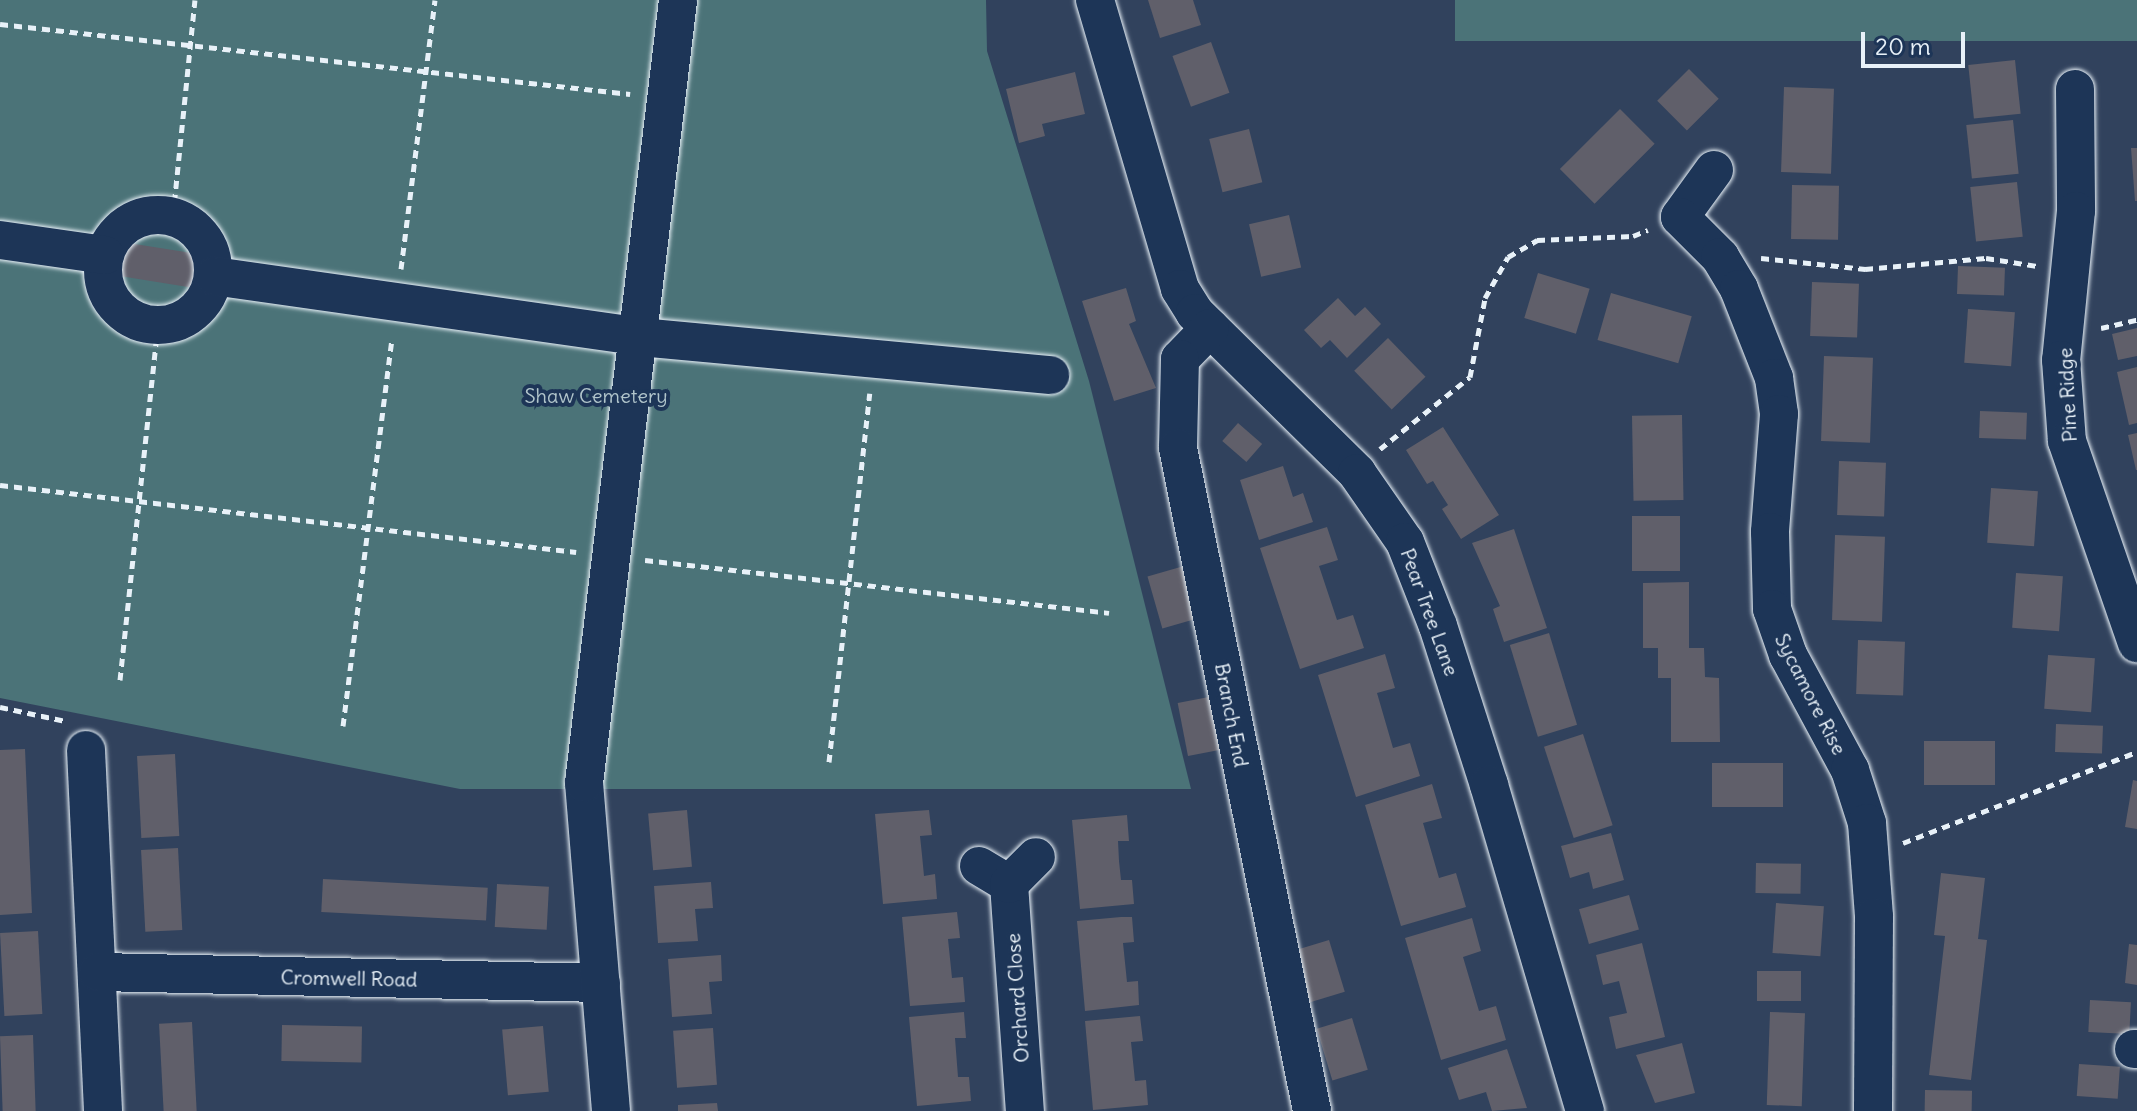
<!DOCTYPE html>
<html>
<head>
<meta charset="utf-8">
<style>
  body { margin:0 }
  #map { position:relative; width:2137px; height:1111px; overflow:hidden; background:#31425d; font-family:Delius,sans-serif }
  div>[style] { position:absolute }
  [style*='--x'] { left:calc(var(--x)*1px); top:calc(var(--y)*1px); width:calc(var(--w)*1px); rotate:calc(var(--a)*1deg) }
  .green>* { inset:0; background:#4b7378; transform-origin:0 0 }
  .building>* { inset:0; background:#605f6a; transform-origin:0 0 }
  .path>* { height:5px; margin-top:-2.5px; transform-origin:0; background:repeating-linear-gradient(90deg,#e8f1f8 0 8px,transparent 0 14px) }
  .roads { filter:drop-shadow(0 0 2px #e8f1f8) drop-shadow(0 0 2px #e8f1f8) }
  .minor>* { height:38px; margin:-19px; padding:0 19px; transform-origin:19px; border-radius:19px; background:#1d3557 }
  .minor>.ring { margin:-19px; padding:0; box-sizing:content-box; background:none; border:38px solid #1d3557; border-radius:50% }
  span { translate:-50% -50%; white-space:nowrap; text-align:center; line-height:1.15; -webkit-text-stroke:8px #1d3557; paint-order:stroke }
  .park-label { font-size:20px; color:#b1c5cb }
  .street-label { font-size:20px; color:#e8f1f8 }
  .scale { position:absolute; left:1861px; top:32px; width:104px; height:36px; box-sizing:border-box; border:4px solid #e8f1f8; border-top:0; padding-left:10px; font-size:24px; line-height:28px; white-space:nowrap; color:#e8f1f8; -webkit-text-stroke:6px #1d3557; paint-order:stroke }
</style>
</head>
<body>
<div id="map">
  <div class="green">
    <i style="clip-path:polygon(0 0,986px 0,987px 51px,1089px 381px,1191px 789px,460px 789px,0 698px)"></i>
    <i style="left:1455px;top:0;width:682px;height:41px"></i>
  </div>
  <div class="building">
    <i style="clip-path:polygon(1148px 0,1193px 0,1201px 25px,1160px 38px)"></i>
    <i style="left:1211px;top:42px;width:54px;height:41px;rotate:70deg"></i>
    <i style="left:2015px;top:60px;width:54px;height:47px;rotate:84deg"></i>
    <i style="left:1689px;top:69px;width:42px;height:45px;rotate:45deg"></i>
    <i style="clip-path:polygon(1075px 72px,1085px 114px,1042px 124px,1045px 136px,1019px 143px,1006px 89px)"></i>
    <i style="left:1784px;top:87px;width:50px;height:85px;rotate:2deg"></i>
    <i style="left:1620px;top:109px;width:49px;height:85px;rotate:45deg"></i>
    <i style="left:2013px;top:120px;width:54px;height:47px;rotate:84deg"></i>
    <i style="left:1249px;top:129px;width:55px;height:41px;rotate:76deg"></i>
    <i style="clip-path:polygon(2131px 148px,2137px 148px,2137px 201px,2135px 201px)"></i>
    <i style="left:2017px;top:182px;width:55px;height:47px;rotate:84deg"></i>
    <i style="left:1792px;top:185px;width:47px;height:54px;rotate:1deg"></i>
    <i style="left:1289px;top:215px;width:54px;height:41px;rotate:77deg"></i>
    <i style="left:122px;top:242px;width:77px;height:34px;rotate:9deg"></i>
    <i style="left:1958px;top:266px;width:47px;height:28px;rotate:2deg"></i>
    <i style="left:1538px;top:273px;width:54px;height:47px;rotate:17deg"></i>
    <i style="left:1812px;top:282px;width:47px;height:54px;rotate:2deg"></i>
    <i style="clip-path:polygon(1126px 288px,1136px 321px,1129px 324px,1156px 388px,1114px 401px,1082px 301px)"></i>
    <i style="left:1611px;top:293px;width:84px;height:49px;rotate:16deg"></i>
    <i style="clip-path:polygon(1338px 298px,1355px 316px,1365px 307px,1381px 324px,1347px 358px,1330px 340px,1321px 348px,1304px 330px)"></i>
    <i style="left:1968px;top:309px;width:47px;height:54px;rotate:4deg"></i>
    <i style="clip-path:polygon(2137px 328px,2137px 356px,2118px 360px,2112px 334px)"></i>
    <i style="left:1388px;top:338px;width:54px;height:47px;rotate:46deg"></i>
    <i style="left:1824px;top:356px;width:49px;height:85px;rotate:2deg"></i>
    <i style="clip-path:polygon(2137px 367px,2137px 423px,2129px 425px,2117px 372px)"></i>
    <i style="left:1980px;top:411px;width:47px;height:27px;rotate:2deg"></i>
    <i style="left:1682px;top:415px;width:85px;height:50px;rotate:89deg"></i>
    <i style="left:1238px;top:423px;width:32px;height:24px;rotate:41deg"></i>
    <i style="clip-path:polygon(1443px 427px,1499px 515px,1461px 539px,1442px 509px,1448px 505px,1439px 491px,1433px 481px,1427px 484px,1406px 450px)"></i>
    <i style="clip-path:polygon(2137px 433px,2137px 470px,2136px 470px,2128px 435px)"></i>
    <i style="left:1839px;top:461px;width:47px;height:54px;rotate:2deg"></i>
    <i style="clip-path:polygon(1283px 466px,1293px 497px,1303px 493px,1313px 522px,1259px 540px,1240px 480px)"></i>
    <i style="left:1991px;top:488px;width:47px;height:55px;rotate:4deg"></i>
    <i style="left:1632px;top:516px;width:48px;height:55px"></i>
    <i style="clip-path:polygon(1327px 527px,1338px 560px,1319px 566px,1337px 620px,1353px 615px,1364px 648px,1300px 669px,1260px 548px)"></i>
    <i style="clip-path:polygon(1514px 529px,1547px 628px,1504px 642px,1493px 609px,1500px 606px,1472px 543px)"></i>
    <i style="left:1835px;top:535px;width:50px;height:85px;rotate:2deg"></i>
    <i style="left:1184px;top:566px;width:54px;height:38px;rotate:74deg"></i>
    <i style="left:2016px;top:573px;width:47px;height:55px;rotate:4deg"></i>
    <i style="clip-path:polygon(1689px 582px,1689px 648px,1704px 648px,1705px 677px,1719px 678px,1720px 742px,1671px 742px,1671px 678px,1658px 678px,1658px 648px,1643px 648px,1643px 583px)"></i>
    <i style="left:1549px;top:633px;width:96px;height:41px;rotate:73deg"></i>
    <i style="left:1858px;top:640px;width:47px;height:54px;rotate:2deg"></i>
    <i style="clip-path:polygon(1385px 654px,1395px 688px,1377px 693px,1393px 748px,1410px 743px,1420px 776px,1356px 797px,1318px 675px)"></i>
    <i style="left:2048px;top:655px;width:47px;height:54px;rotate:4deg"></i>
    <i style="left:1214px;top:696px;width:54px;height:37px;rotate:79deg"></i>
    <i style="left:2056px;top:724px;width:47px;height:28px;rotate:2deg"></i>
    <i style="left:1583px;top:734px;width:96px;height:41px;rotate:72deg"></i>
    <i style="left:1924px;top:741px;width:71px;height:44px"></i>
    <i style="clip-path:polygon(25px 749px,32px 913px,0 915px,0 750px)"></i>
    <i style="left:175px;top:754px;width:82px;height:38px;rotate:87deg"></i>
    <i style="left:1712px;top:763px;width:71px;height:44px"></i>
    <i style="clip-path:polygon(2133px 780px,2137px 781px,2137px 829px,2125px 827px)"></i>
    <i style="clip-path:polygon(1432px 784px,1442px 818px,1423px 823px,1439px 878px,1456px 873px,1466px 907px,1401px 926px,1365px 805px)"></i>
    <i style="left:687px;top:810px;width:57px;height:39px;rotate:85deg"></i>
    <i style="clip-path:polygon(929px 810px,932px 835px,920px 836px,922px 855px,924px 876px,935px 874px,937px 899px,883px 904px,875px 814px)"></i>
    <i style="clip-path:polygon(1127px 815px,1129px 841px,1118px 841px,1119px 861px,1121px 880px,1132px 880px,1134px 904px,1080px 909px,1072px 820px)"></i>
    <i style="clip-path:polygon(1611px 833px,1624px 880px,1593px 889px,1589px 872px,1570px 878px,1561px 846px)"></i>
    <i style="left:178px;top:848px;width:82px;height:37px;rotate:87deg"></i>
    <i style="left:1756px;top:863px;width:45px;height:30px;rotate:1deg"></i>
    <i style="clip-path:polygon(1941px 873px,1985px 878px,1978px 939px,1987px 940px,1971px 1080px,1929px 1075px,1945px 936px,1934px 935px)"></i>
    <i style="left:323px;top:879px;width:165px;height:33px;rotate:3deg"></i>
    <i style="clip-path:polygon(711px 882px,713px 908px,695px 909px,698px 941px,658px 943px,654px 886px)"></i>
    <i style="left:497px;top:884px;width:52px;height:43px;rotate:3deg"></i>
    <i style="left:1629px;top:895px;width:36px;height:52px;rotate:74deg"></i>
    <i style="left:1776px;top:903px;width:48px;height:50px;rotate:4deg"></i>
    <i style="clip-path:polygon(957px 912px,960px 938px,948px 939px,952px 978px,963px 977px,965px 1002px,910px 1006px,902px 917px)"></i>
    <i style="clip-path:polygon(1121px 917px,1132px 917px,1134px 942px,1123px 943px,1127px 982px,1138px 981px,1139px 1005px,1085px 1011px,1077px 921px)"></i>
    <i style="clip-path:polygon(1472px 918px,1481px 951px,1463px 957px,1479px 1011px,1496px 1006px,1506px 1040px,1441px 1060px,1405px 938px)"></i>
    <i style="left:38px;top:931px;width:83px;height:38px;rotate:87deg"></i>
    <i style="left:1329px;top:940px;width:54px;height:37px;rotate:73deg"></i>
    <i style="clip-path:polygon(1642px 943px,1665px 1037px,1616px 1049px,1609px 1017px,1627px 1013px,1619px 981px,1603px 985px,1596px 955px)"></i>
    <i style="clip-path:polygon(2129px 944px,2137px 945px,2137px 985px,2125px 983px)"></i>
    <i style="clip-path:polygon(721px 955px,722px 981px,709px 982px,712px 1014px,672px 1017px,668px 959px)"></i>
    <i style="left:1757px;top:971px;width:44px;height:30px"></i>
    <i style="left:2090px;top:1000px;width:41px;height:32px;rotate:3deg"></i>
    <i style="clip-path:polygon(964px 1012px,966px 1038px,955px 1038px,958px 1077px,969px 1077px,971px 1101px,917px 1106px,909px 1017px)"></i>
    <i style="left:1770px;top:1012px;width:35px;height:93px;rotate:2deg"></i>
    <i style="clip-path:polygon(1140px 1016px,1143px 1041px,1131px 1042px,1135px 1081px,1146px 1080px,1148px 1105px,1093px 1110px,1085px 1021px)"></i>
    <i style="left:1352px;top:1018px;width:54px;height:37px;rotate:73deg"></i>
    <i style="left:192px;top:1022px;width:89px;height:33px;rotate:87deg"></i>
    <i style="left:282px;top:1025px;width:80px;height:36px;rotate:1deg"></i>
    <i style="left:543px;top:1026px;width:66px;height:41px;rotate:85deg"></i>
    <i style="left:713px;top:1028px;width:57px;height:40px;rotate:86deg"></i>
    <i style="left:33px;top:1035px;width:76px;height:33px;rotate:88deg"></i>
    <i style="clip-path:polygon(1682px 1043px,1695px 1093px,1655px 1103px,1636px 1055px)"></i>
    <i style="clip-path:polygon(1507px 1049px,1527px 1108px,1492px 1111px,1486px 1092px,1459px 1100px,1448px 1068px)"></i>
    <i style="left:2079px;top:1064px;width:41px;height:32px;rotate:4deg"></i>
    <i style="left:1925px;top:1090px;width:47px;height:21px;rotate:1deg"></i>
    <i style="clip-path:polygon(717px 1103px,718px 1111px,678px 1111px,678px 1105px)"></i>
  </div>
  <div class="path">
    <i style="--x:0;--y:24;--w:634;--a:6.34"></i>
    <i style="--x:173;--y:216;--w:217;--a:-84.2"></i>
    <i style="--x:1761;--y:258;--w:105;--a:6"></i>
    <i style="--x:1865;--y:269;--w:121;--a:-5.2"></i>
    <i style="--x:1986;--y:258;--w:52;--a:8.9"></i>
    <i style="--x:401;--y:269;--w:271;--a:-82.8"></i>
    <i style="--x:2101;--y:328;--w:37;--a:-13"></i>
    <i style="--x:1380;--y:449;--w:115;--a:-38.7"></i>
    <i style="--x:1470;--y:377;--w:80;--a:-79.2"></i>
    <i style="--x:1485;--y:298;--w:47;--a:-60.7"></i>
    <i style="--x:1508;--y:257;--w:34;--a:-30"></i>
    <i style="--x:1537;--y:240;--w:96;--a:-2.4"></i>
    <i style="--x:1633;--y:236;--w:16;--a:-22"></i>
    <i style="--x:0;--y:485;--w:580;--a:6.63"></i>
    <i style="--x:645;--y:560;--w:467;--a:6.5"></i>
    <i style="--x:120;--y:680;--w:357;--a:-83.9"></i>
    <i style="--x:0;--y:707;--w:67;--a:12"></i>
    <i style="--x:343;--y:726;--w:391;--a:-82.8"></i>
    <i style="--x:829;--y:762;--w:371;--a:-83.7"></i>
    <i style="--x:1903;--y:843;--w:251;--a:-21.3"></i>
  </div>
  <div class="roads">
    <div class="minor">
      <i style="--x:1095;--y:0;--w:301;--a:73.6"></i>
      <i style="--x:1180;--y:289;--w:28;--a:58"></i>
      <i style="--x:1195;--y:313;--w:228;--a:44.6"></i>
      <i style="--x:1357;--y:473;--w:84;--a:55.2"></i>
      <i style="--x:1405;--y:542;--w:90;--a:68.6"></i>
      <i style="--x:1438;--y:626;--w:167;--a:72.2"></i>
      <i style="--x:1489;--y:785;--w:340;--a:73.6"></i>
      <i style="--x:2075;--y:89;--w:122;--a:89.5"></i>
      <i style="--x:2076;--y:211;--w:150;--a:95.7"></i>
      <i style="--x:2061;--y:360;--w:81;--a:85.8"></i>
      <i style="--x:2067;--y:441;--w:214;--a:70.9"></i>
      <i style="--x:1714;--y:170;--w:58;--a:125.9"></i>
      <i style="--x:1680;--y:217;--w:57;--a:45"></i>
      <i style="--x:1720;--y:257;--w:37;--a:59"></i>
      <i style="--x:1739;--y:289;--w:96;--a:68.5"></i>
      <i style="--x:1774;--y:378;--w:36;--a:82"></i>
      <i style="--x:1779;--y:414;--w:118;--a:94.4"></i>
      <i style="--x:1770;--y:532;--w:77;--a:88.5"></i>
      <i style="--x:1772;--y:609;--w:49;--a:70.8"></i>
      <i style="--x:1788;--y:655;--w:131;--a:61.7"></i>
      <i style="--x:1850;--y:770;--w:56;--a:72.2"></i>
      <i style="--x:1867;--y:823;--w:94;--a:85.7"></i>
      <i style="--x:1874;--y:917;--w:194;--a:90.3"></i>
      <i class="ring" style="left:103px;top:215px;width:72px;height:72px"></i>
      <i style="--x:0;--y:240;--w:106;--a:8.1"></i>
      <i style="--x:214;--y:276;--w:430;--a:8.1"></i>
      <i style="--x:640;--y:337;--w:412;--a:5.3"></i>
      <i style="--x:1210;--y:328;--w:43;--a:134.1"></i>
      <i style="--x:1180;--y:359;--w:89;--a:91.3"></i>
      <i style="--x:1178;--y:448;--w:676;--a:78.57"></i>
      <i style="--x:86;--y:750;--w:361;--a:87.3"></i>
      <i style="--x:979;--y:866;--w:35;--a:31"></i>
      <i style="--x:1009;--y:884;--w:228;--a:86"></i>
      <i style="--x:1009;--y:884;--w:38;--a:-45"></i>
      <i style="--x:98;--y:972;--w:503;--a:1.25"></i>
      <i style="--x:2134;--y:1049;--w:3;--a:0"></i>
      <i style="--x:611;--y:1111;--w:329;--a:-94.7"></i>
      <i style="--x:584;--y:783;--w:789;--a:-83.15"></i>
    </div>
  </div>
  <div class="park-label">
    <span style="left:596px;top:395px">Shaw Cemetery</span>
  </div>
  <div class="street-label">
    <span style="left:2067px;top:395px;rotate:-93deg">Pine Ridge</span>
    <span style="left:1430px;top:612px;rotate:70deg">Pear Tree Lane</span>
    <span style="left:1811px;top:694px;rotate:63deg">Sycamore Rise</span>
    <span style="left:1232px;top:715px;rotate:79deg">Branch End</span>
    <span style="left:349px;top:978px;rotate:1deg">Cromwell Road</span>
    <span style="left:1017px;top:998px;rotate:-94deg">Orchard Close</span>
  </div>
  <div class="scale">20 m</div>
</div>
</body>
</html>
